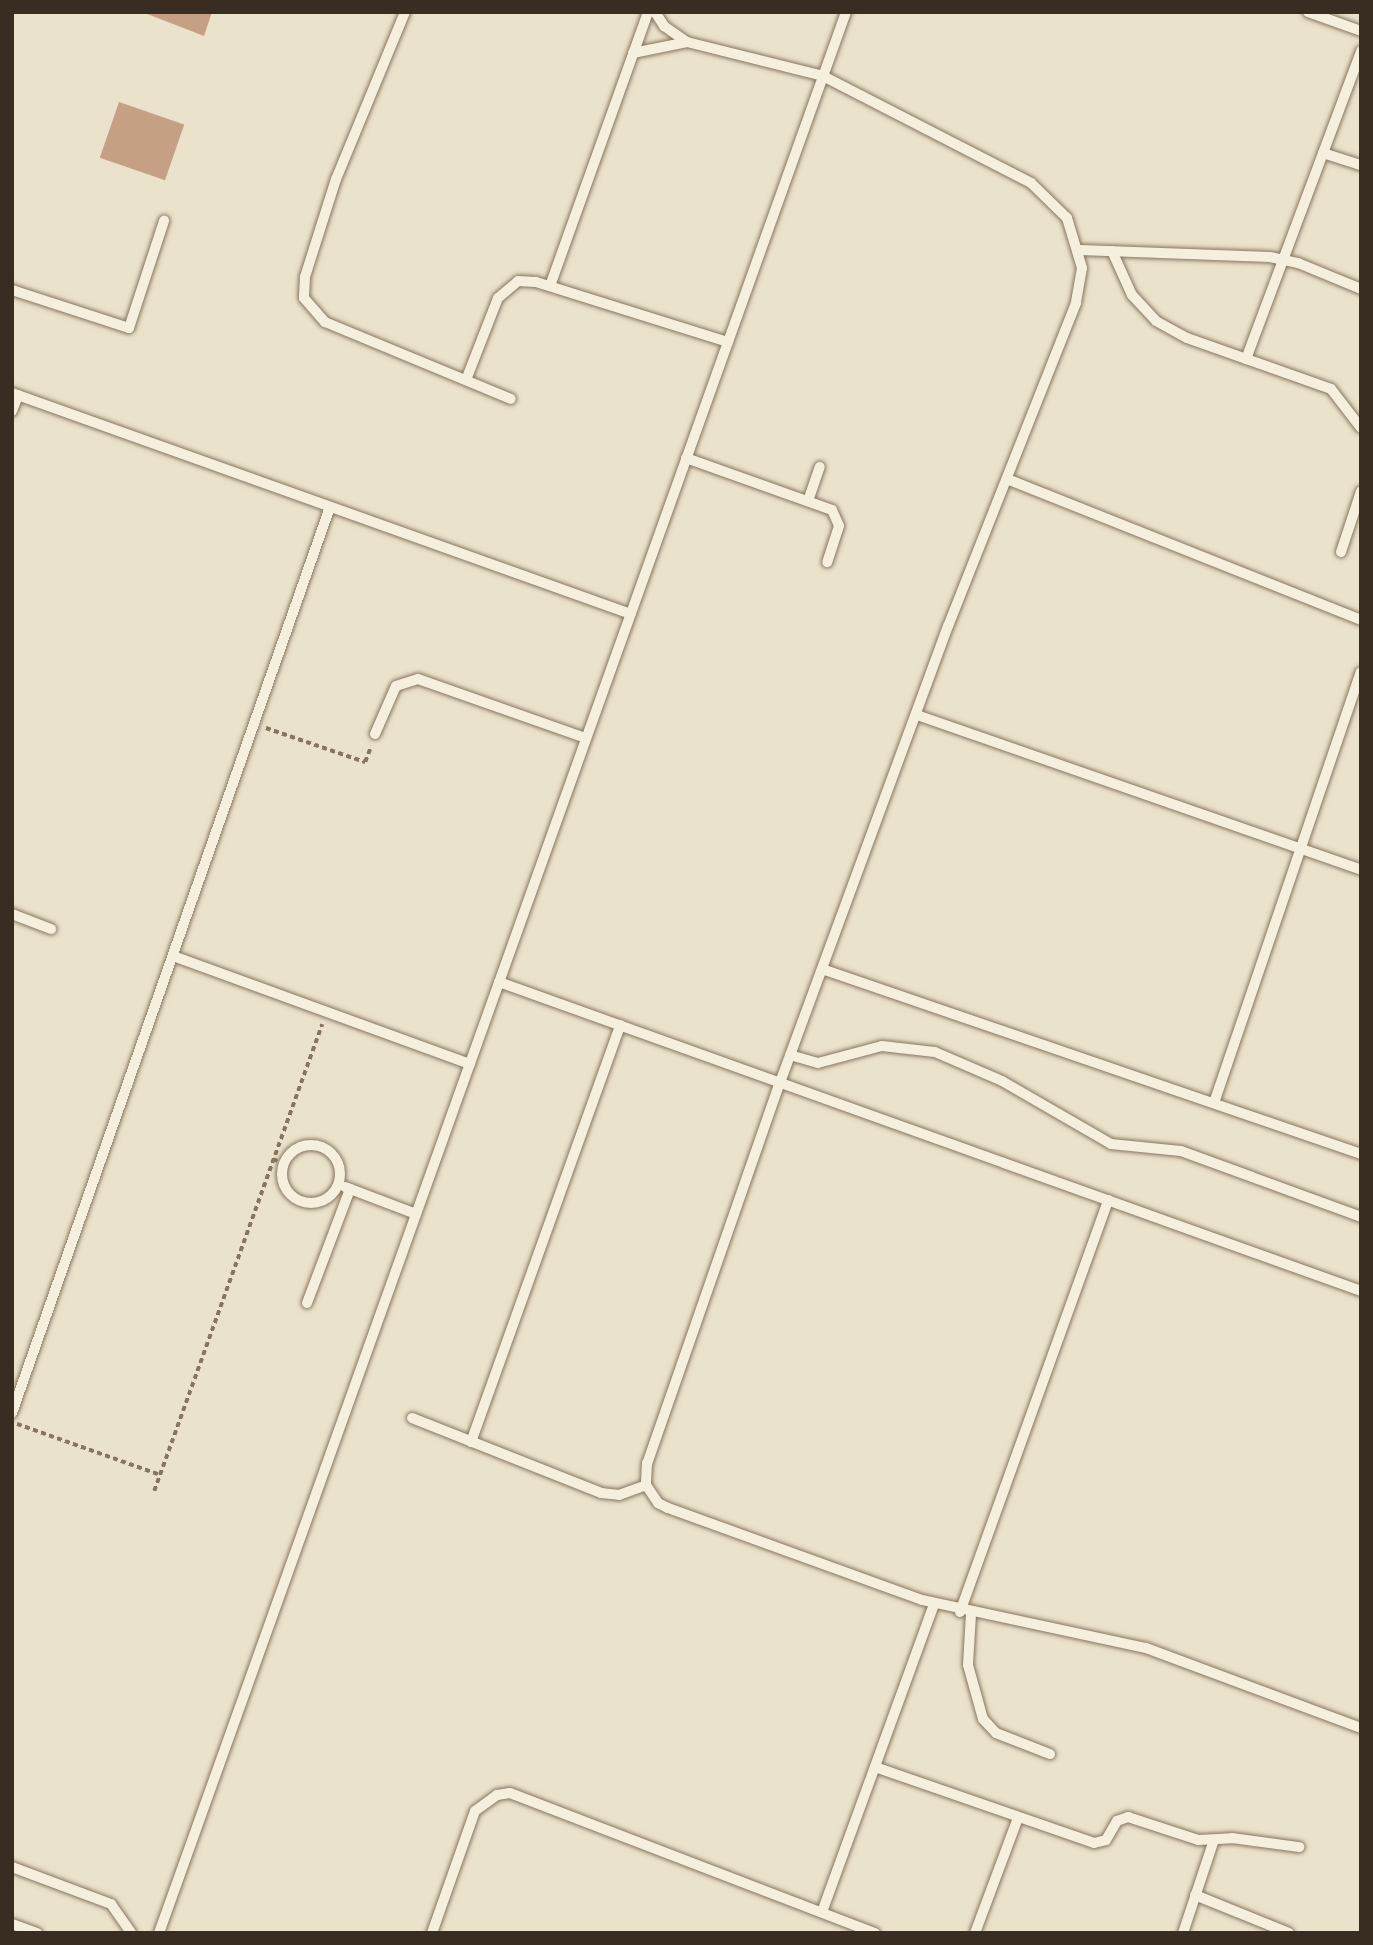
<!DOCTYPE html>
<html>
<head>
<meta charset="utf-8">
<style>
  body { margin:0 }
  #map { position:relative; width:1373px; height:1945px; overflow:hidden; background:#ebe2cb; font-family:Georgia,serif }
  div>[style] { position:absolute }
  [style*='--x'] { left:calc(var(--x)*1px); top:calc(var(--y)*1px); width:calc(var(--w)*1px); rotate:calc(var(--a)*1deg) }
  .building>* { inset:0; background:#c6a084; transform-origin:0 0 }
  .path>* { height:3.5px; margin-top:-1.75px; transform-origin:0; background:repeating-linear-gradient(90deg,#877560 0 5px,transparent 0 8.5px) }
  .roads { filter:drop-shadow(0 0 2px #877560) drop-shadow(0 0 2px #877560) }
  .service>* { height:10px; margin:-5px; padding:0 5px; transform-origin:5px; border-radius:5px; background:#f7efde }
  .service>.ring { margin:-5px; padding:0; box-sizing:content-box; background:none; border:10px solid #f7efde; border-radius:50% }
  span { translate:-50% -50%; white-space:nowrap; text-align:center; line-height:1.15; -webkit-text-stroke:6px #f3ecda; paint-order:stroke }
  .frame { position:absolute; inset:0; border:14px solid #392d22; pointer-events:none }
</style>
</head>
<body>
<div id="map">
  <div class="building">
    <i style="clip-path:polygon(142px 12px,212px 12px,204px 36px)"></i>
    <i style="left:119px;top:102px;width:69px;height:59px;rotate:19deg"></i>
  </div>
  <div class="path">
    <i style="--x:266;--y:728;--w:105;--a:19"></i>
    <i style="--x:365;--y:762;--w:17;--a:-69"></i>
    <i style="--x:273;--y:1159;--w:11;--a:22"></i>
    <i style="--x:17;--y:1424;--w:152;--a:19.6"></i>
    <i style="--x:154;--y:1491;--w:496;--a:-70.2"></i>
  </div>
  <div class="roads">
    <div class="service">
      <i style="--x:405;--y:12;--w:181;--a:112.4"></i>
      <i style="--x:336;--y:179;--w:103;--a:107.6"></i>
      <i style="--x:305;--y:277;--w:21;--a:93"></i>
      <i style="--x:304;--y:298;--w:32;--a:49"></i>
      <i style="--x:325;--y:322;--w:201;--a:22.5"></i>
      <i style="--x:655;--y:12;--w:17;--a:57"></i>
      <i style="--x:664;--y:26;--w:28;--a:35"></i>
      <i style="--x:687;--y:42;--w:140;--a:14"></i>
      <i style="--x:823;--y:76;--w:234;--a:27.2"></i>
      <i style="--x:1031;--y:183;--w:50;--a:44.2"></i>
      <i style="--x:1067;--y:218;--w:52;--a:73.3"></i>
      <i style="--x:1082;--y:268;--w:36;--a:100"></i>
      <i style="--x:1076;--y:303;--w:347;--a:111.6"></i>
      <i style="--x:948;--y:626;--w:486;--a:110.2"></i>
      <i style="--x:780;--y:1082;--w:404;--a:109.2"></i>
      <i style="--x:647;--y:1463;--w:22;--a:93"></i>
      <i style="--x:646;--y:1485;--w:22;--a:56"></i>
      <i style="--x:658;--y:1503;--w:11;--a:27"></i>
      <i style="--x:668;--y:1508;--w:270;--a:19.9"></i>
      <i style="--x:922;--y:1600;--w:229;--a:12.1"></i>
      <i style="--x:1146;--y:1648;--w:229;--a:20.4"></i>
      <i style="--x:1308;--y:12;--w:56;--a:19.7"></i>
      <i style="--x:633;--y:53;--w:55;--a:-11.5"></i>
      <i style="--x:1323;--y:153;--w:40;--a:18"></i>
      <i style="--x:1080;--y:250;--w:190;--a:2.1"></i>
      <i style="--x:1270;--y:257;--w:29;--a:12"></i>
      <i style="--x:1298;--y:263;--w:68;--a:22.4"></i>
      <i style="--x:1112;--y:251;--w:48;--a:65.6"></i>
      <i style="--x:1132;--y:295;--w:35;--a:47"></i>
      <i style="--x:1156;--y:321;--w:35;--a:29"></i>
      <i style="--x:1187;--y:338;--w:153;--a:19.5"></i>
      <i style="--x:1331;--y:389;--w:49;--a:52.4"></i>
      <i style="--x:550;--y:286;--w:291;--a:-70.3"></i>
      <i style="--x:12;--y:290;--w:123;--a:18"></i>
      <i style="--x:129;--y:328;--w:113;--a:-71.9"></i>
      <i style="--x:1246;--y:359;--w:329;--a:-69.5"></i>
      <i style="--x:466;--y:380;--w:88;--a:-68.7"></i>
      <i style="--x:498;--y:298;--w:26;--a:-40"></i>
      <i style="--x:518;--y:281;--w:18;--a:3"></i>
      <i style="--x:536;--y:282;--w:201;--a:17.4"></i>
      <i style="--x:12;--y:393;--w:657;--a:19.65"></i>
      <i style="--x:12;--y:411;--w:17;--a:-69"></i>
      <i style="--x:686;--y:458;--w:155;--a:19.6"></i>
      <i style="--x:832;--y:510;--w:17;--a:66"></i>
      <i style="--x:839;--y:526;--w:38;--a:108"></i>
      <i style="--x:1007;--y:479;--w:381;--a:21.7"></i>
      <i style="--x:808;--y:501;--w:36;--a:-71"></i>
      <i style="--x:1341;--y:552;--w:64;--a:-71.8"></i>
      <i style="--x:917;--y:715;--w:470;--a:19.2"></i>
      <i style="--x:375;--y:734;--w:52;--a:-66.4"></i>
      <i style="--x:396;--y:686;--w:23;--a:-18"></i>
      <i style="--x:418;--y:679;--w:178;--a:19.4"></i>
      <i style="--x:12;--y:914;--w:42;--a:21"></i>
      <i style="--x:173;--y:956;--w:316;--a:20"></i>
      <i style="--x:822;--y:969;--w:570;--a:18.94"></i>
      <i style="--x:499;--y:982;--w:916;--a:19.72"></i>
      <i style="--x:790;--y:1055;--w:29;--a:16"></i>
      <i style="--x:818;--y:1063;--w:66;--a:-14.9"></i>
      <i style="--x:882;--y:1046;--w:53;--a:6.5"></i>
      <i style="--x:935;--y:1052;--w:73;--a:23.4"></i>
      <i style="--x:1002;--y:1081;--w:126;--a:30"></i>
      <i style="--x:1111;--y:1144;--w:70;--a:5.7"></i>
      <i style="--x:1181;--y:1151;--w:192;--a:20.1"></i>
      <i style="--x:1214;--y:1103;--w:455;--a:-71.2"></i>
      <i class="ring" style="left:282px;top:1145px;width:48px;height:48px"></i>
      <i style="--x:345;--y:1187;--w:76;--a:20.8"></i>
      <i style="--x:307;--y:1303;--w:122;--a:-69.3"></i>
      <i style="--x:12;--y:1413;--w:960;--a:-70.66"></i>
      <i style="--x:412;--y:1418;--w:203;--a:21.6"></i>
      <i style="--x:601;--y:1493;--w:18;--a:6"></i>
      <i style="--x:619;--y:1495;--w:29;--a:-20"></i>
      <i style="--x:471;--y:1442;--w:443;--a:-70.3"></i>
      <i style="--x:960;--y:1612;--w:438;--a:-70.2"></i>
      <i style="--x:971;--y:1614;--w:51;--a:93.4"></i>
      <i style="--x:968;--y:1665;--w:56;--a:74.5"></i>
      <i style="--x:983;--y:1719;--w:19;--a:47"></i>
      <i style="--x:996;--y:1733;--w:58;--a:21.3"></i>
      <i style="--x:875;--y:1767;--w:232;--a:19.1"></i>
      <i style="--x:1094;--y:1843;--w:12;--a:-14"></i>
      <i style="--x:1106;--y:1840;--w:22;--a:-60"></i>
      <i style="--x:1117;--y:1821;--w:12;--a:-20"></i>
      <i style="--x:1128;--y:1817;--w:74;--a:18.2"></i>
      <i style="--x:1198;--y:1840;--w:34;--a:-3"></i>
      <i style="--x:1232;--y:1838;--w:68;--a:7.7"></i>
      <i style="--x:12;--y:1867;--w:106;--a:20.5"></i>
      <i style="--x:111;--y:1904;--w:35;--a:55"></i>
      <i style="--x:1195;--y:1895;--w:101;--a:22"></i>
      <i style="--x:822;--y:1912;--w:327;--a:-70"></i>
      <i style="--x:12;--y:1924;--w:27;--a:20"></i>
      <i style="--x:159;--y:1933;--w:2040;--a:-70.32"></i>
      <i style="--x:432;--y:1933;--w:129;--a:-70.6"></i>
      <i style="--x:475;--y:1811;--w:27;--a:-36"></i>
      <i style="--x:497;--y:1795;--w:13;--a:-9"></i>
      <i style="--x:510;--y:1793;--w:391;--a:21"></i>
      <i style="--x:975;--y:1933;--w:123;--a:-69.5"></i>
      <i style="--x:1183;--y:1933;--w:98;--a:-71.6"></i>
    </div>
  </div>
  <div class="frame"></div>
</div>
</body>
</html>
